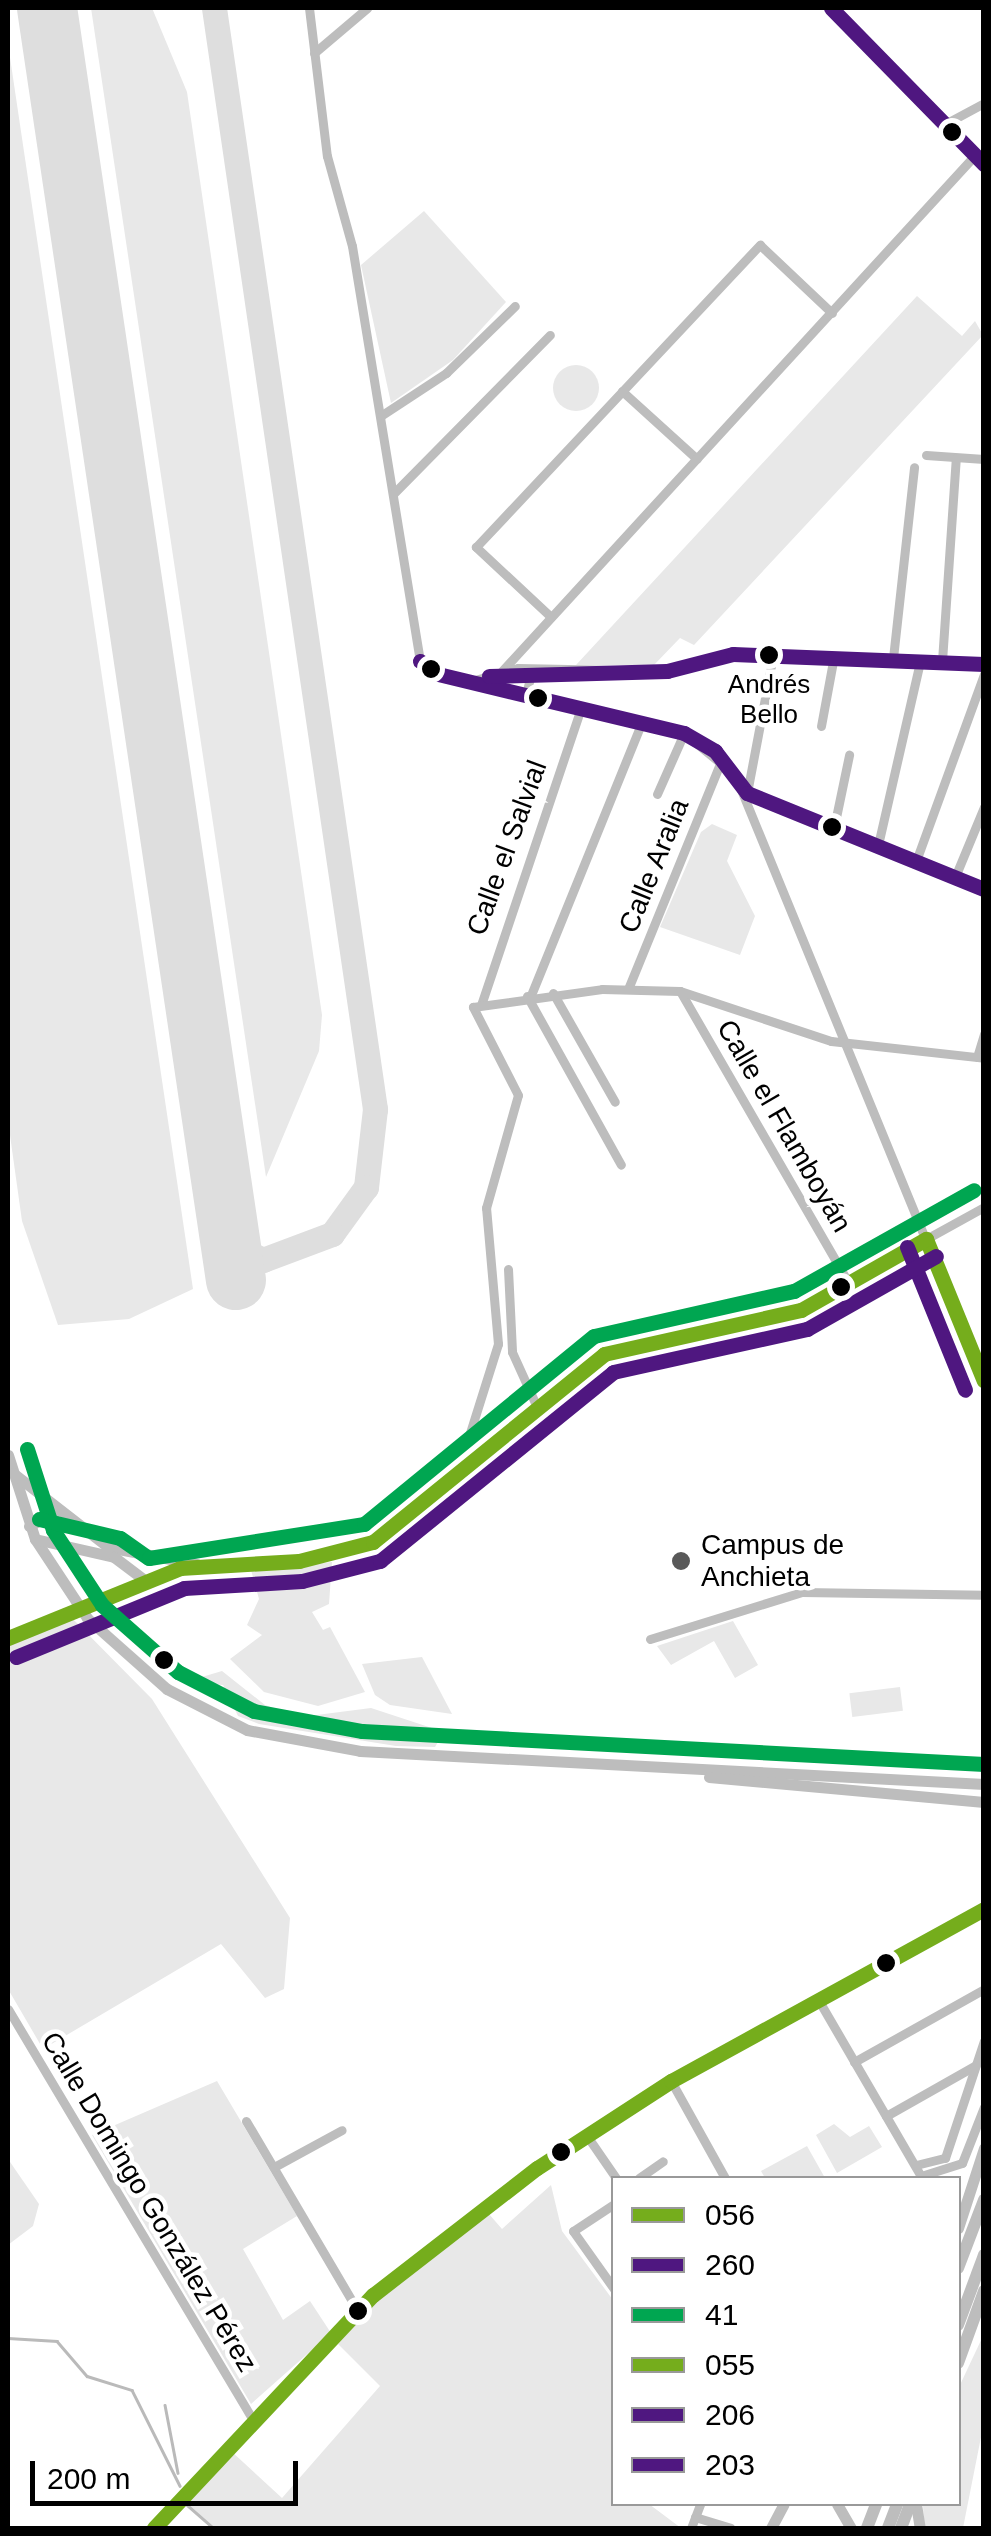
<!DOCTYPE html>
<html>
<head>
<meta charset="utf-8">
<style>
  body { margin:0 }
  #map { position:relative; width:991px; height:2536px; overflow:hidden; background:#fff; font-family:Arial,sans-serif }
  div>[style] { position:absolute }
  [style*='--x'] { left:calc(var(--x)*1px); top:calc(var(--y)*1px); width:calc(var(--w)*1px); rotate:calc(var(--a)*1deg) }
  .green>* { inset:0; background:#e8e8e8; transform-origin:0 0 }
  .round { border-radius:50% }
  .stream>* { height:2.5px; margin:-1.25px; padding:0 1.25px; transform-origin:1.25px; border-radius:1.25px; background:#bababa }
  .taxiway>* { height:25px; margin:-12.5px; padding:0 12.5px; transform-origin:12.5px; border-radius:12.5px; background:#dedede }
  .runway>* { height:60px; margin:-30px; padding:0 30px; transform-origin:30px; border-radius:30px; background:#dedede }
  .minor>* { height:9px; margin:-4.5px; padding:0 4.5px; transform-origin:4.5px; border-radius:4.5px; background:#bdbdbd }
  .major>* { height:11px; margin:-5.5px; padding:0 5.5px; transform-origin:5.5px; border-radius:5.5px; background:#bdbdbd }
  .highway>* { height:12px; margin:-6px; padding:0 6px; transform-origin:6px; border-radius:6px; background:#bdbdbd }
  .bus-1>* { height:15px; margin:-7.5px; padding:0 7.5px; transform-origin:7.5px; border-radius:7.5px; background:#75ad1c }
  .bus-2>* { height:15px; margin:-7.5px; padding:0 7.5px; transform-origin:7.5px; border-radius:7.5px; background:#4f1780 }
  .bus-3>* { height:15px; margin:-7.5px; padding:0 7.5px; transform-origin:7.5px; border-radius:7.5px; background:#00a651 }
  .bus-4>* { height:15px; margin:-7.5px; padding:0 7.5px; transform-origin:7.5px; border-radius:7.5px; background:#75ad1c }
  .bus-5>* { height:15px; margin:-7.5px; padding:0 7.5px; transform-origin:7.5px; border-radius:7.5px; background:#4f1780 }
  .bus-6>* { height:15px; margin:-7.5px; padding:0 7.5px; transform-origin:7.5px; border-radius:7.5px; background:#4f1780 }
  .dots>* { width:28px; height:28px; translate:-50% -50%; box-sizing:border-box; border:5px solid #fff; border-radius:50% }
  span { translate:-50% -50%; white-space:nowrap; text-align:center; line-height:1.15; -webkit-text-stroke:9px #fff; paint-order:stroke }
  .bus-label { font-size:26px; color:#000 }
  .street-label { font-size:28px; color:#000 }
  .poi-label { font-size:28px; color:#000 }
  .left { translate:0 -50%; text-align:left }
  .frame { position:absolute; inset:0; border:10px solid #000; pointer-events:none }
  .legend { position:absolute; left:611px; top:2176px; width:350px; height:330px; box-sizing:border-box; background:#fff; border:2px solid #999; margin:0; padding:12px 18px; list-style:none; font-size:30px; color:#000 }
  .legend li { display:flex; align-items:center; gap:20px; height:50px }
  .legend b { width:50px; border:2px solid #999 }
  .scale { position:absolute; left:30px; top:2461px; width:268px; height:45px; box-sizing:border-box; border:5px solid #000; border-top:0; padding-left:12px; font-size:30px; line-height:35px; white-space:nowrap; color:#000; -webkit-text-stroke:8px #fff; paint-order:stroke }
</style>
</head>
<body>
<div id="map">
  <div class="green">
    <i style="clip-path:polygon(91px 8px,152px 8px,187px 92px,322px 1015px,319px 1051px,266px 1177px)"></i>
    <i style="clip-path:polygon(8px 44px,193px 1289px,129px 1319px,58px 1325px,22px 1221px,8px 1121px)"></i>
    <i style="clip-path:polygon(424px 211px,506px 302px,453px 360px,391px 403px,361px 265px)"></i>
    <i style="clip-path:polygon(917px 296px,962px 336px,975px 321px,983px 335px,694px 645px,680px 638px,654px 665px,576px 665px)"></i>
    <i class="round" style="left:553px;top:365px;width:46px;height:46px"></i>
    <i style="clip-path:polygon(712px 824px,737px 835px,727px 861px,755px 916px,740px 955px,660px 927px,701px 832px)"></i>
    <i style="clip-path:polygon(332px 1562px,329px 1604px,312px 1612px,323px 1630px,330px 1627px,365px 1692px,318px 1706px,264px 1692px,230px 1659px,262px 1635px,247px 1625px,259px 1599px,251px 1570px)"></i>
    <i style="clip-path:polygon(69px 1615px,152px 1699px,290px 1918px,284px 1989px,265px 1998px,221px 1944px,43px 2049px,8px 1989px,8px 1646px)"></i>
    <i style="clip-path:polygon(733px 1621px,758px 1665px,735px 1678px,714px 1641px,671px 1665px,657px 1646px)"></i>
    <i style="clip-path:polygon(422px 1657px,452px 1714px,390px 1705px,375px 1695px,362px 1664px)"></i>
    <i style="clip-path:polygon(222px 1671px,265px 1705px,301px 1717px,371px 1708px,444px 1732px,435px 1747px,396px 1746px,259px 1724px,238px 1716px,223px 1685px,185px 1682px)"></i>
    <i style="left:900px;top:1687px;width:24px;height:51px;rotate:83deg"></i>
    <i style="clip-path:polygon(217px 2081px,297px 2216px,243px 2249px,283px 2320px,310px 2301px,331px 2333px,251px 2404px,92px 2135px)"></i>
    <i style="clip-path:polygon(834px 2124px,850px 2137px,869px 2126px,882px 2147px,837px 2173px,816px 2135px)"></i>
    <i style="clip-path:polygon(807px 2146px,825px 2178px,765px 2178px,761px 2171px)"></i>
    <i style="clip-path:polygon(8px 2159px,39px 2204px,33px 2226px,8px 2245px)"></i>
    <i style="clip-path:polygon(551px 2185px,562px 2231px,613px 2300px,614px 2504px,649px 2504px,681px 2528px,211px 2528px,186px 2504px,231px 2451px,282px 2498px,380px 2386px,338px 2344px,383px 2294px,489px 2214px,502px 2229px)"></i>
    <i style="clip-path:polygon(983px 2336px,983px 2427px,963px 2528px,924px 2528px,923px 2504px,958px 2504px,959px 2387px)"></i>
  </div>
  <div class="stream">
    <i style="--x:8;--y:2338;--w:49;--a:3.5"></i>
    <i style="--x:57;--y:2341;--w:46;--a:49.4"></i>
    <i style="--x:87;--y:2376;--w:47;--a:17.3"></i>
    <i style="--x:132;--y:2390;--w:107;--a:63.4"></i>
    <i style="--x:165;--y:2405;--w:69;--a:79.2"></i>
    <i style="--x:186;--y:2504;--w:37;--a:41"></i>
  </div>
  <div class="taxiway">
    <i style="--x:214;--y:8;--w:1113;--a:81.68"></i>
    <i style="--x:375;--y:1109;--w:79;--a:96.6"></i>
    <i style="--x:366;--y:1187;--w:58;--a:125.9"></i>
    <i style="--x:332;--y:1234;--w:74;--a:159.4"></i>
    <i style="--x:263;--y:1260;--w:30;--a:-154"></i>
    <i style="--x:236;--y:1247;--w:25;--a:-111"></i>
  </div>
  <div class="runway">
    <i style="--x:47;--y:8;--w:1286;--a:81.55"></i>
  </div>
  <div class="minor">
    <i style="--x:309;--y:8;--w:149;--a:83.1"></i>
    <i style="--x:327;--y:156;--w:93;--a:74.5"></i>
    <i style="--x:352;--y:246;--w:421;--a:80.7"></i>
    <i style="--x:420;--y:661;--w:22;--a:36"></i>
    <i style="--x:438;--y:674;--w:253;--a:13.5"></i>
    <i style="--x:684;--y:733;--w:66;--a:39.5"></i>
    <i style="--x:735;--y:775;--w:656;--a:67.7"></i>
    <i style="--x:831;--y:8;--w:219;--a:45.7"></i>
    <i style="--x:314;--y:53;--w:70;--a:-40.3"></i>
    <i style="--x:945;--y:124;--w:44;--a:-28.3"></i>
    <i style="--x:622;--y:391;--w:101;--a:42.2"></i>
    <i style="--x:382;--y:415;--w:77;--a:-33.3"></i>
    <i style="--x:446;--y:373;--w:96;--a:-44.2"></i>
    <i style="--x:926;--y:455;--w:58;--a:3.9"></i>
    <i style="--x:394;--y:493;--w:222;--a:-45.4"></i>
    <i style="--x:551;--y:617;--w:103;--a:-137"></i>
    <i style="--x:476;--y:547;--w:415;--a:-46.8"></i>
    <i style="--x:760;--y:245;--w:99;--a:43.4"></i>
    <i style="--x:893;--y:658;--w:192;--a:-83.7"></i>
    <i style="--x:942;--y:661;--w:203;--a:-86.1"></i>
    <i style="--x:500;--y:673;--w:701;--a:-47.48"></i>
    <i style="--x:471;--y:681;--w:49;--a:-15.5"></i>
    <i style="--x:518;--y:668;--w:149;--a:1.2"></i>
    <i style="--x:667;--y:671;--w:68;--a:-14.4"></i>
    <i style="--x:733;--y:654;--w:251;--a:2.3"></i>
    <i style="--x:526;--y:695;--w:26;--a:-77"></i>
    <i style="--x:821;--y:726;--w:71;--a:-79.5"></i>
    <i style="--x:747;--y:793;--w:256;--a:22.1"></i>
    <i style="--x:747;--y:793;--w:140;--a:-79.3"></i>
    <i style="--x:657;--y:794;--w:67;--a:-66.1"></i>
    <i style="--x:834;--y:827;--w:74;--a:-78.2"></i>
    <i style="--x:878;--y:845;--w:189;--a:-77.1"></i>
    <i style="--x:916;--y:861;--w:199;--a:-70"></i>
    <i style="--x:955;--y:877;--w:76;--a:-67.5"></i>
    <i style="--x:628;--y:989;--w:248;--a:-67.8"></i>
    <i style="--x:680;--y:991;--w:338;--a:60"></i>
    <i style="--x:553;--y:993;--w:125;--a:60.4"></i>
    <i style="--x:531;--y:995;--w:295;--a:-67.9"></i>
    <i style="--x:527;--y:996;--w:193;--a:60.9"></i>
    <i style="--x:481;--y:1005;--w:313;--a:-71.4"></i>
    <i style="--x:977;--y:1057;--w:24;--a:-73"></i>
    <i style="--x:926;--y:1239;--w:66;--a:-28.9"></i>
    <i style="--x:508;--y:1269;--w:83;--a:87.2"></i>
    <i style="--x:512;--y:1352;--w:58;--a:65.6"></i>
    <i style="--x:468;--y:1439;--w:100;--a:-72.5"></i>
    <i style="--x:498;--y:1344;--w:137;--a:-95"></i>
    <i style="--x:486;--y:1208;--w:117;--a:-74.2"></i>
    <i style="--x:518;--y:1095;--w:99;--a:-117.1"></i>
    <i style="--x:473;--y:1007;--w:130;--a:-7.9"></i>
    <i style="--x:602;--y:989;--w:78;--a:1.5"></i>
    <i style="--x:680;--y:991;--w:159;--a:18.3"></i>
    <i style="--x:831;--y:1041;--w:154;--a:6.3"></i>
    <i style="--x:650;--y:1639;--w:159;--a:-17.2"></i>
    <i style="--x:802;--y:1592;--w:182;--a:0.9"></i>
    <i style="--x:819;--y:2001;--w:205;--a:59.8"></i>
    <i style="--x:8;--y:2009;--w:477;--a:59.2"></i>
    <i style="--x:854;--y:2062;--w:149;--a:-29.3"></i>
    <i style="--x:671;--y:2081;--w:111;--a:60.9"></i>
    <i style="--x:886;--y:2116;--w:103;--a:-29.5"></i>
    <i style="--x:246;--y:2121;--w:221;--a:59.5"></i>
    <i style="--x:587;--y:2136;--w:51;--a:55.4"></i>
    <i style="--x:916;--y:2165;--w:30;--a:-14"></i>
    <i style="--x:945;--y:2158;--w:123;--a:-71.6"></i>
    <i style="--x:274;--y:2167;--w:77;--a:-28.6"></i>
    <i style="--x:921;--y:2176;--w:43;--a:-17.6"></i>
    <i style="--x:962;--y:2163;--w:60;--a:-68.6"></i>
    <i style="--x:639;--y:2178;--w:29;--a:-35"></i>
    <i style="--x:614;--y:2204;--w:49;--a:146.6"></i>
    <i style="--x:573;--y:2231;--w:71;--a:54.7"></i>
    <i style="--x:695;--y:2517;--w:37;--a:17"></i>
    <i style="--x:691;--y:2528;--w:26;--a:-69"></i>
  </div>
  <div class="major">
    <i style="--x:8;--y:1455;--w:88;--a:72.2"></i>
    <i style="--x:35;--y:1539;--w:95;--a:56.6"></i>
    <i style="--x:87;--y:1618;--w:107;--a:41.6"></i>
    <i style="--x:167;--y:1689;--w:90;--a:27.1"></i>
    <i style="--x:247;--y:1730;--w:115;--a:10.5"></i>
    <i style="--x:360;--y:1751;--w:625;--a:3.03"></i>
    <i style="--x:13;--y:1473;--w:120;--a:37.9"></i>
    <i style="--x:108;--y:1547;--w:90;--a:10.9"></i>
    <i style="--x:29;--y:1526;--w:32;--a:-28"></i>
    <i style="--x:35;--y:1539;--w:81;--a:12.8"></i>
    <i style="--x:114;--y:1557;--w:40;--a:37"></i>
    <i style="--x:8;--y:1638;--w:186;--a:-22.1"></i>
    <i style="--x:180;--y:1568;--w:119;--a:-3.4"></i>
    <i style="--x:299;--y:1561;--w:76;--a:-14.4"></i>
    <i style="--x:373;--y:1542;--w:298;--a:-39.1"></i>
    <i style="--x:604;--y:1354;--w:202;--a:-12.6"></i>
    <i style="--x:801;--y:1310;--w:144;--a:-29.6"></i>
    <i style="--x:709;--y:1777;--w:276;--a:5.2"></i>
    <i style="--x:958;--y:2228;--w:84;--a:-72"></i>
    <i style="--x:837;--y:2504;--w:28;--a:60"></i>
    <i style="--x:916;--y:2504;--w:24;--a:81"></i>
    <i style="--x:154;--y:2528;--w:320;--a:-46.8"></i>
    <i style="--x:373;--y:2295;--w:207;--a:-37.8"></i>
    <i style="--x:537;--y:2168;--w:160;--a:-33"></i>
    <i style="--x:671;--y:2081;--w:357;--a:-28.8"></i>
    <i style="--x:771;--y:2528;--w:27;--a:-62"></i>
  </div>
  <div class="highway">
    <i style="--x:958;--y:2268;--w:73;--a:-69.1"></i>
    <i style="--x:958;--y:2325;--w:75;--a:-69.6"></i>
    <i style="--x:958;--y:2363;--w:77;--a:-70.1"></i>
    <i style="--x:867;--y:2528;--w:26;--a:-69"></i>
    <i style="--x:888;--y:2528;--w:26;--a:-69"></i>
    <i style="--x:901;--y:2528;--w:26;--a:-69"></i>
  </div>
  <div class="bus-1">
    <i style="--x:926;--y:1239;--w:153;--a:67.8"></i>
    <i style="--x:8;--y:1638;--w:186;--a:-22.1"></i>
    <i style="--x:180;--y:1568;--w:119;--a:-3.4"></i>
    <i style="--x:299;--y:1561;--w:76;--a:-14.4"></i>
    <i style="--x:373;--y:1542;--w:298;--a:-39.1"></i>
    <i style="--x:604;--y:1354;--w:202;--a:-12.6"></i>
    <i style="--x:801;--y:1310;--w:144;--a:-29.6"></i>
  </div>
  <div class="bus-2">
    <i style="--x:907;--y:1247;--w:154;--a:67.9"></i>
    <i style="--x:16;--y:1657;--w:182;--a:-22.3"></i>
    <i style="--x:184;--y:1588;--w:118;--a:-3.4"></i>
    <i style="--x:302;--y:1581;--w:81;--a:-14.4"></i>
    <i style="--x:380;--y:1561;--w:300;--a:-39"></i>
    <i style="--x:613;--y:1372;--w:199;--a:-12.5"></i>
    <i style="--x:807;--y:1329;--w:148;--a:-29.5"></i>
  </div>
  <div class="bus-3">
    <i style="--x:27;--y:1449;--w:85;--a:72.2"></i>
    <i style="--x:53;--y:1530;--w:90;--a:56.8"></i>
    <i style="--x:102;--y:1605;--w:101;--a:41.4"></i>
    <i style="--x:178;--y:1672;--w:85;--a:27.2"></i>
    <i style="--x:254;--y:1711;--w:110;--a:10.5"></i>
    <i style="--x:362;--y:1731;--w:623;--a:3.04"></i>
    <i style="--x:39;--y:1519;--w:83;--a:13.2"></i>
    <i style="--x:120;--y:1538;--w:35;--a:35"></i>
    <i style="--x:149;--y:1558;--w:218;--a:-9"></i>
    <i style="--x:364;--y:1524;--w:297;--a:-39.3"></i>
    <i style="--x:594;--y:1336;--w:205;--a:-12.7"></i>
    <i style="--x:794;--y:1291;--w:206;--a:-29.3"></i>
  </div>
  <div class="bus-4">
    <i style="--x:154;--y:2528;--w:320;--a:-46.8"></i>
    <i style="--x:373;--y:2295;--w:207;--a:-37.8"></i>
    <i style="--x:537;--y:2168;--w:160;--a:-33"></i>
    <i style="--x:671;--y:2081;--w:357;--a:-28.8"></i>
  </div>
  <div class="bus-5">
    <i style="--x:420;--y:661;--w:22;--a:36"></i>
    <i style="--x:438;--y:674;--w:253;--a:13.5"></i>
    <i style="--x:684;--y:733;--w:36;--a:30"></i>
    <i style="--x:715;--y:751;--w:53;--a:52.7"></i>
    <i style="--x:747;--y:793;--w:256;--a:22.1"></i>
    <i style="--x:489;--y:676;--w:178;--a:-1.6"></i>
    <i style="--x:667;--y:671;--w:68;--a:-14.4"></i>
    <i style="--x:733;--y:654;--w:251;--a:2.3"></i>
  </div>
  <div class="bus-6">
    <i style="--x:831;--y:8;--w:219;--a:45.6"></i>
  </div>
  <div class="dots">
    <i style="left:952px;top:132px;background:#000"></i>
    <i style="left:769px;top:655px;background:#000"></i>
    <i style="left:431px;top:669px;background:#000"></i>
    <i style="left:538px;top:698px;background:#000"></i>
    <i style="left:832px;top:827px;background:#000"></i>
    <i style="left:841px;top:1287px;background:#000"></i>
    <i style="left:681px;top:1561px;background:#595959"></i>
    <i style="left:164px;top:1660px;background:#000"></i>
    <i style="left:886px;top:1963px;background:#000"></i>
    <i style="left:561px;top:2152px;background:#000"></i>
    <i style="left:358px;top:2311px;background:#000"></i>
  </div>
  <div class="bus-label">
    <span style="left:769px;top:700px">Andrés<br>Bello</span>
  </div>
  <div class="street-label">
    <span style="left:507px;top:848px;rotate:-70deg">Calle el Salvial</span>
    <span style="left:654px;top:866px;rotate:-68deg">Calle Aralia</span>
    <span style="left:784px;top:1126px;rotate:60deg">Calle el Flamboyán</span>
    <span style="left:149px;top:2202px;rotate:59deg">Calle Domingo González Pérez</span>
  </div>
  <div class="poi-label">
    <span class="left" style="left:701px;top:1561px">Campus de<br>Anchieta</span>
  </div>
  <div class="frame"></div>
  <ul class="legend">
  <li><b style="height:12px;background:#75ad1c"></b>056</li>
  <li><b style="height:12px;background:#4f1780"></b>260</li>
  <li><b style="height:12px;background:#00a651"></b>41</li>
  <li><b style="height:12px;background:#75ad1c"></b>055</li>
  <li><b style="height:12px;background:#4f1780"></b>206</li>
  <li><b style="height:12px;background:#4f1780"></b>203</li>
  </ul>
  <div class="scale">200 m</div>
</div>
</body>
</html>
